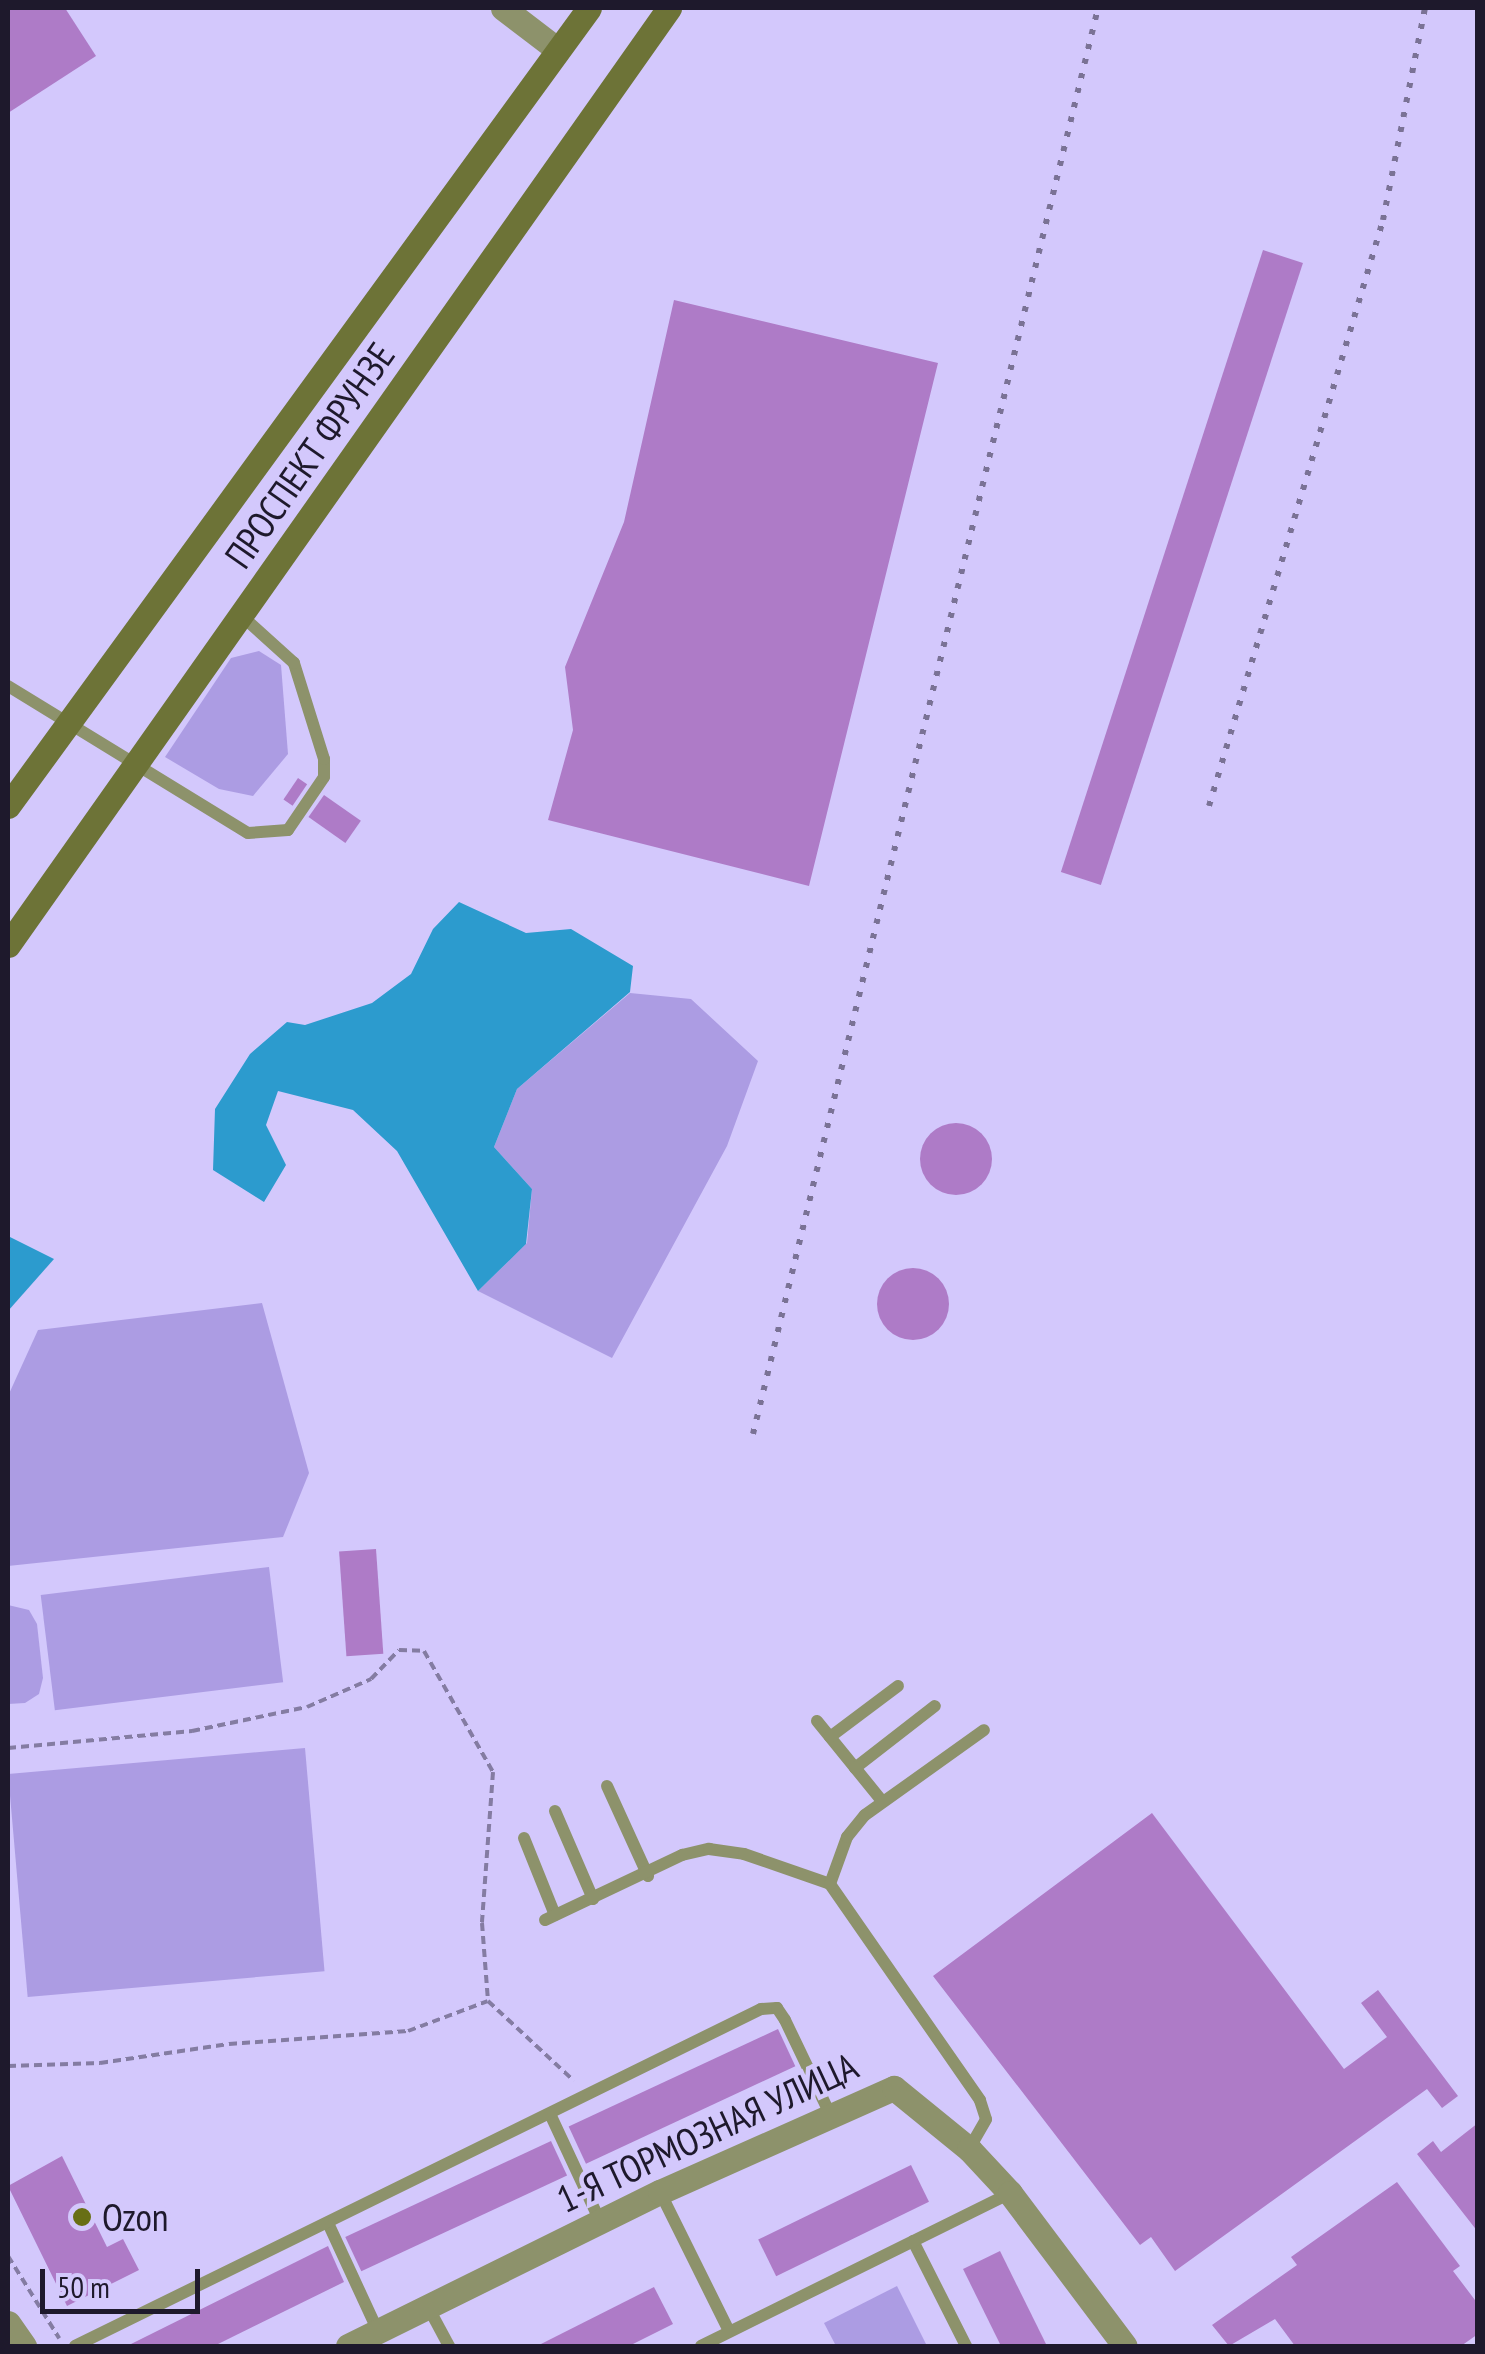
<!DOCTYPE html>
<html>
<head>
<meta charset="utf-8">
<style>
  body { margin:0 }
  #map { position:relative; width:1485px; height:2354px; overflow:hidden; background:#d3c8fc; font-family:"PT Sans Narrow",sans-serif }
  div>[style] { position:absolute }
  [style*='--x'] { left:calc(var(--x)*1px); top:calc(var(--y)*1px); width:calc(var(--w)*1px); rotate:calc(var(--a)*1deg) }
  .green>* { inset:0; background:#ac9ce3; transform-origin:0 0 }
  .water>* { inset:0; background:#2c9bce }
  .building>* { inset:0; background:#ae7bc7; transform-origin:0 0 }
  .round { border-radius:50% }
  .path>* { height:4px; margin-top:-2px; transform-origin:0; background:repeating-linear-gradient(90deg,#847ca2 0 8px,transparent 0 13px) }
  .lane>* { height:12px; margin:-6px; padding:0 6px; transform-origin:6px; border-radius:6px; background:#8d926b }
  .street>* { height:25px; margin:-12.5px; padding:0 12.5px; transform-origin:12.5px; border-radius:12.5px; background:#8d926b }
  .secondary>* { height:25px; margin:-12.5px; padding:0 12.5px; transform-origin:12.5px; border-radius:12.5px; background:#6d7337 }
  .rail>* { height:6px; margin-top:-3px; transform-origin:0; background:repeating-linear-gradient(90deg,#7a7295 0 5px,transparent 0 15px) }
  .dots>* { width:28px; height:28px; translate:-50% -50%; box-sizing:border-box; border:5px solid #d3c8fc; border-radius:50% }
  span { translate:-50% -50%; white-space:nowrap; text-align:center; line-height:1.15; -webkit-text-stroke:9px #d3c8fc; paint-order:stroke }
  .street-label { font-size:38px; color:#1e192c }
  .poi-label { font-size:38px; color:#1e192c }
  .left { translate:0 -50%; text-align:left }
  .frame { position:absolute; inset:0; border:10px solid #1e192c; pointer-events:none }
  .scale { position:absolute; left:40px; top:2269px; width:160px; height:45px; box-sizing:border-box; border:5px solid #1e192c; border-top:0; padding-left:12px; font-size:30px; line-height:35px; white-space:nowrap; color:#1e192c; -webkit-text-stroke:8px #d3c8fc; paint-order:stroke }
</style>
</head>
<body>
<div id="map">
  <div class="green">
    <i style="clip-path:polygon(259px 651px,281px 665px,288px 754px,253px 796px,219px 789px,165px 757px,231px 658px)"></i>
    <i style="clip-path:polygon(630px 993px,691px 999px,758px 1061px,727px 1146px,612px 1358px,478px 1291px,527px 1243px,532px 1189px,494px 1147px,517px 1089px)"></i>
    <i style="clip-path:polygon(262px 1303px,309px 1473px,283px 1537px,8px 1566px,8px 1396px,38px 1330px)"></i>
    <i style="left:269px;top:1567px;width:116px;height:230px;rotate:83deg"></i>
    <i style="clip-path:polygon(8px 1605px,29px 1610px,37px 1624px,43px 1678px,39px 1694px,25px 1703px,8px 1704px)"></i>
    <i style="left:305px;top:1748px;width:224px;height:298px;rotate:85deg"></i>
    <i style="clip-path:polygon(897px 2286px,927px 2346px,836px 2346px,824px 2323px)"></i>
  </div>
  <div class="water">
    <i style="clip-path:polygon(459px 902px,526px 933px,571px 929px,633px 966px,630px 992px,517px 1089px,494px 1147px,532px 1189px,526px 1244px,478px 1291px,397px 1151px,353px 1110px,278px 1091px,266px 1125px,286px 1165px,264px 1202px,213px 1170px,215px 1109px,250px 1054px,287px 1022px,305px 1025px,372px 1003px,411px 974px,433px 929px)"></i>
    <i style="clip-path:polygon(8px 1236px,54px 1259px,8px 1311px)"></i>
  </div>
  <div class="building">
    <i style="clip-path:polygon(8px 8px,65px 8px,96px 56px,8px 113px)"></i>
    <i style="left:1263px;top:250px;width:42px;height:654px;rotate:18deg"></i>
    <i style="clip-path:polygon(674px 300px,938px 363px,809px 886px,548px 820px,573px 730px,565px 667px,624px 522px)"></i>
    <i style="left:298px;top:778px;width:11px;height:26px;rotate:34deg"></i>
    <i style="left:324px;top:795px;width:45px;height:27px;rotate:35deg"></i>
    <i class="round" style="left:920px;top:1123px;width:72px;height:72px"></i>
    <i class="round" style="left:877px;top:1268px;width:72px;height:72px"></i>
    <i style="left:376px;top:1549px;width:105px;height:37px;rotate:86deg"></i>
    <i style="clip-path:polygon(1152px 1813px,1344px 2069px,1387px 2037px,1361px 2003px,1378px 1990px,1458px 2096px,1442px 2108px,1427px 2089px,1175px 2271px,1151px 2237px,1140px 2245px,933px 1976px)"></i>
    <i style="left:778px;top:2029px;width:41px;height:231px;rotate:65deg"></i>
    <i style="clip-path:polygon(1478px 2123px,1478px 2232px,1417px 2154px,1433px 2141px,1441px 2152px)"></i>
    <i style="left:551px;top:2141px;width:38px;height:227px;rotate:65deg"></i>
    <i style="clip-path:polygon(62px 2156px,107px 2247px,123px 2239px,139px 2270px,67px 2306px,8px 2186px)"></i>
    <i style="left:911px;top:2165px;width:41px;height:170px;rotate:64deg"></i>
    <i style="clip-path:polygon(1397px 2182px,1460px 2266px,1453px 2271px,1478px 2304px,1478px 2334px,1461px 2346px,1295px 2346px,1275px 2319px,1229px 2346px,1212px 2325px,1297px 2265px,1291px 2257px)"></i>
    <i style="clip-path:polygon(328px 2246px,344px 2282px,214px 2346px,127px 2346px)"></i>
    <i style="clip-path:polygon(1000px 2251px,1047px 2346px,1001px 2346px,963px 2269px)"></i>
    <i style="clip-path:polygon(654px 2287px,673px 2324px,629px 2346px,537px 2346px)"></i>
  </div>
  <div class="path">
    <i style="--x:8;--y:1748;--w:185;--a:-5.3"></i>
    <i style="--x:192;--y:1731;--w:117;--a:-11.8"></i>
    <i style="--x:307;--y:1707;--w:70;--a:-23.6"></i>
    <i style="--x:371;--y:1679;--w:40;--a:-46"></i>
    <i style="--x:399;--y:1650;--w:25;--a:2"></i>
    <i style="--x:424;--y:1651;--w:139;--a:60.3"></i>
    <i style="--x:493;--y:1772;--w:151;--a:94.2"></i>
    <i style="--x:482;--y:1923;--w:78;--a:85.6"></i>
    <i style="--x:8;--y:2066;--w:92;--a:-1.9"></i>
    <i style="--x:100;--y:2063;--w:130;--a:-8.4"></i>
    <i style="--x:229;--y:2044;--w:179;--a:-4.2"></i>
    <i style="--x:408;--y:2031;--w:85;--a:-20.6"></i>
    <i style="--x:488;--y:2001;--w:117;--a:42.9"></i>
    <i style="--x:8;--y:2256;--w:97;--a:58.1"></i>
  </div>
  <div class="lane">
    <i style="--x:8;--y:686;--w:281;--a:31.5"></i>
    <i style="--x:248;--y:833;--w:40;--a:-4.3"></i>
    <i style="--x:288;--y:830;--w:64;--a:-55.8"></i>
    <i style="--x:324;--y:777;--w:18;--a:-90"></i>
    <i style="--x:324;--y:759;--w:101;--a:-107.4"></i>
    <i style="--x:294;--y:663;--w:70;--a:-137.9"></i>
    <i style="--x:817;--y:1721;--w:103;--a:50.9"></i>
    <i style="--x:830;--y:1737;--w:85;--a:-36.9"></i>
    <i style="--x:855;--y:1768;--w:101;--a:-37.8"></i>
    <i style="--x:607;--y:1786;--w:99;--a:65.5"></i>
    <i style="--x:555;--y:1811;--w:96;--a:66.6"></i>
    <i style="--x:524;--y:1838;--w:83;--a:68.1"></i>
    <i style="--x:545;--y:1920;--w:152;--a:-25.4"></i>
    <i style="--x:682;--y:1855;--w:28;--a:-13"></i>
    <i style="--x:709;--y:1849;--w:35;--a:8"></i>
    <i style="--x:744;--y:1854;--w:91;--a:19.2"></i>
    <i style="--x:551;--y:2116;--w:118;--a:65"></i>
    <i style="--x:969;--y:2149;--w:34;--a:-60"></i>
    <i style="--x:986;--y:2119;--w:20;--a:-108"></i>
    <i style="--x:980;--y:2100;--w:263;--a:-124.8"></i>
    <i style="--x:830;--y:1884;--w:50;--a:-70.1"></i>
    <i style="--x:847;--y:1837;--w:28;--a:-51"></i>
    <i style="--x:865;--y:1815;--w:146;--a:-35.5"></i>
    <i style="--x:660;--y:2192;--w:155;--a:63.6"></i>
    <i style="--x:328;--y:2223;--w:119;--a:65.2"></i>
    <i style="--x:913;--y:2241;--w:118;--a:63.2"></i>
    <i style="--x:427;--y:2305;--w:47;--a:61.8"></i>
    <i style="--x:75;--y:2346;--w:764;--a:-26.16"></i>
    <i style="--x:761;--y:2009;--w:16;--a:-4"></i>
    <i style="--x:777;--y:2008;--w:14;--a:56"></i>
    <i style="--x:785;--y:2020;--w:104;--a:64.4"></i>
    <i style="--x:701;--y:2346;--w:345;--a:-26.3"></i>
  </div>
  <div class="street">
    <i style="--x:503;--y:8;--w:69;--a:37.4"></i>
    <i style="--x:8;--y:2323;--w:28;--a:55"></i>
    <i style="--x:348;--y:2346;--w:348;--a:-26.3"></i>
    <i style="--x:660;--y:2192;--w:256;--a:-24"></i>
    <i style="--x:894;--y:2088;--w:97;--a:39.1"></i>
    <i style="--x:969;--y:2149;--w:60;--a:47"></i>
    <i style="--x:1010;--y:2193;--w:191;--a:53.1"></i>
  </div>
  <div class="secondary">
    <i style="--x:8;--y:806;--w:987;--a:-53.94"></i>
    <i style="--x:8;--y:945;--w:1147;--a:-54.8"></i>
  </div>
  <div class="rail">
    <i style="--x:1209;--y:806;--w:611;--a:-73.46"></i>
    <i style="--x:1383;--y:220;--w:216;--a:-78.8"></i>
    <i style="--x:753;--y:1434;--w:1467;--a:-76.4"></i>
  </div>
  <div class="dots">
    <i style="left:82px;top:2217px;background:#686f15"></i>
  </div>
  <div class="street-label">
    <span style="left:309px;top:455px;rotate:-55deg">ПРОСПЕКТ ФРУНЗЕ</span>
    <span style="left:707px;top:2132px;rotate:-25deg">1-Я ТОРМОЗНАЯ УЛИЦА</span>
  </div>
  <div class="poi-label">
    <span class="left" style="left:102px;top:2217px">Ozon</span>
  </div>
  <div class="frame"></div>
  <div class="scale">50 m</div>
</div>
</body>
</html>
